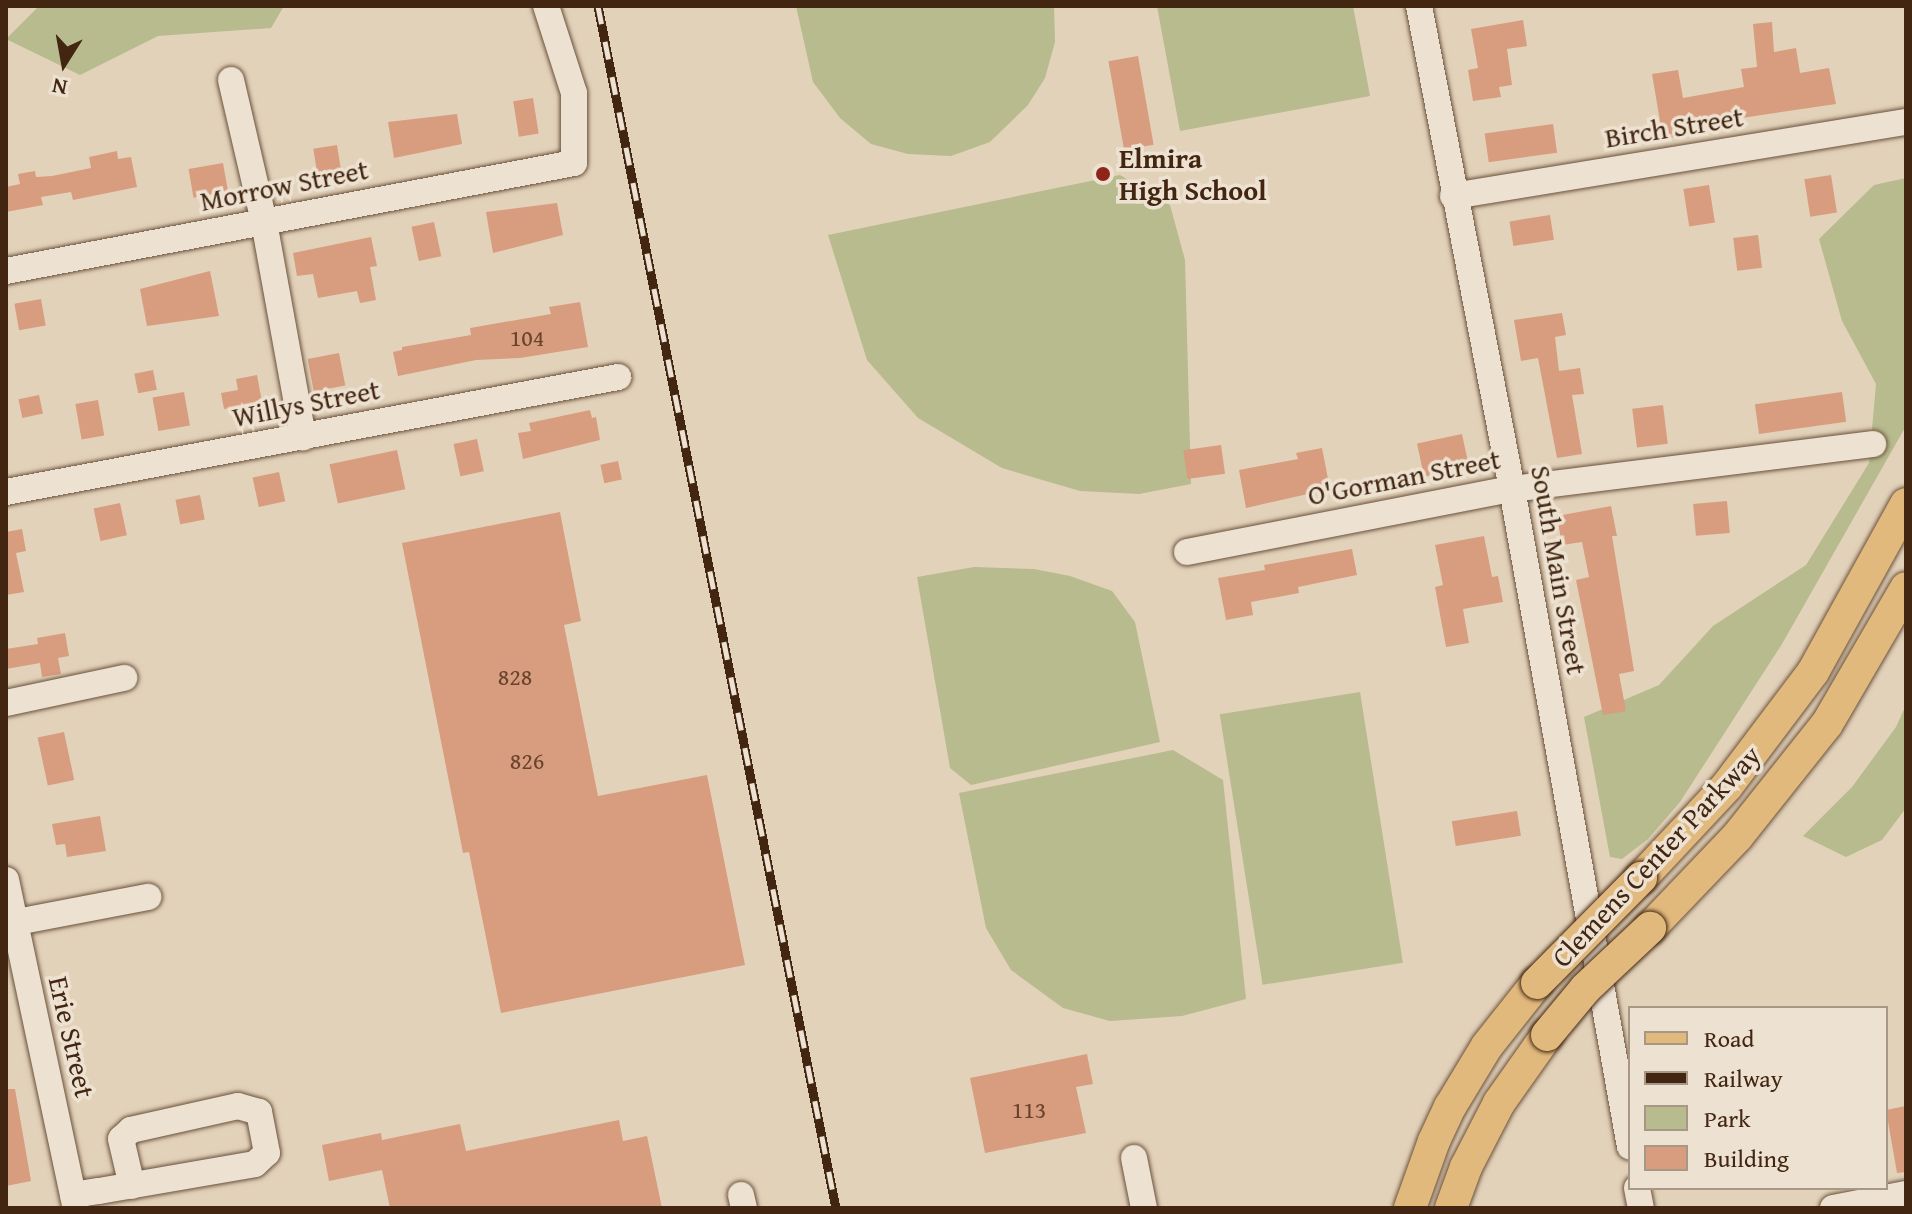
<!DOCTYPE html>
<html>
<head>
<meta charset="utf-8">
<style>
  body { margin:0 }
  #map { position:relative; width:1912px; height:1214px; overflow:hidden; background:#e3d2ba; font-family:"Gentium Book Plus",serif }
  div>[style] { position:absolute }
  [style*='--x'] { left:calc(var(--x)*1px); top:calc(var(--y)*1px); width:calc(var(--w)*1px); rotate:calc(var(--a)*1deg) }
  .green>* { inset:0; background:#b7bb8d; transform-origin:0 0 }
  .building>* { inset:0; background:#d89c7f; transform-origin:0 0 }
  .roads { filter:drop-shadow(0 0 2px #6a513b) drop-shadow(0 0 2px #6a513b) }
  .minor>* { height:26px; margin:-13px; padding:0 13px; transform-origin:13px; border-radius:13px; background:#ede2d2 }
  .major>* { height:32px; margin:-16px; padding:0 16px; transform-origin:16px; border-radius:16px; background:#e2b97d }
  .rail>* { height:9px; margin-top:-4.5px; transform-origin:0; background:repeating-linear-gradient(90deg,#ede2d2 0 18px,#422611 0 36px); box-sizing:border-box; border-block:2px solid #422611 }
  .bridges { filter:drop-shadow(0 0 2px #422611) drop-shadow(0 0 2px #422611) }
  .major-bridge>* { height:32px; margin:-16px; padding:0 16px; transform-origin:16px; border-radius:16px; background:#e2b97d }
  .dots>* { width:22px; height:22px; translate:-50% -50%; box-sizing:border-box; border:4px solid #ede2d2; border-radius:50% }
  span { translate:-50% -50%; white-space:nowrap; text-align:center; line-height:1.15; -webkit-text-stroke:7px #ede2d2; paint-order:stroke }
  .number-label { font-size:24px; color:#68442c }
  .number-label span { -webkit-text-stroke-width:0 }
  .street-label { font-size:28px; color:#422611 }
  .poi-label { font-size:28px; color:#422611; font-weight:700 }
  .left { translate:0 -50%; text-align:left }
  .frame { position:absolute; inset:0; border:8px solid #422611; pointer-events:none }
  .legend { position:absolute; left:1628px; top:1006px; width:260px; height:184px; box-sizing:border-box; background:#ede2d2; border:2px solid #a99785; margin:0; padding:10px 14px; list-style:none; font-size:24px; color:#422611 }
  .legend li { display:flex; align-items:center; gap:16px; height:40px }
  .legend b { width:40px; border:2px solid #a99785 }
  .north { position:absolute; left:24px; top:24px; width:80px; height:80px; -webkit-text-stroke:6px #ede2d2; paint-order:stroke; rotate:191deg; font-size:22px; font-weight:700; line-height:32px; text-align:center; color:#422611 }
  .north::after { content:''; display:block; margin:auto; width:28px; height:36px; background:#422611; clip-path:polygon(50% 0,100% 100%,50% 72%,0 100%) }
</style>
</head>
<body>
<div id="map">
  <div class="green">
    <i style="clip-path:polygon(39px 6px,284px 6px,271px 28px,158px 36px,80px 75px,6px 39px)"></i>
    <i style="clip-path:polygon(796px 6px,1054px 6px,1055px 42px,1045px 78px,1028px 105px,990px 142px,951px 156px,908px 154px,871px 144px,840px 118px,813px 82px)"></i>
    <i style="clip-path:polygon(1157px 6px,1353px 6px,1370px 96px,1180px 131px)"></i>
    <i style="clip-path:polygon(1120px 175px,1170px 205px,1185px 260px,1191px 484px,1139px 494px,1080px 491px,1002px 468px,918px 418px,867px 360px,828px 235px)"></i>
    <i style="clip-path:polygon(1906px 178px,1906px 426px,1782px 644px,1680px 802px,1648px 839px,1622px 859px,1610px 857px,1584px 717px,1659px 685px,1713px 626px,1806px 565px,1869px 463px,1876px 384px,1842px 321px,1819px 239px,1874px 185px)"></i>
    <i style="clip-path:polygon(974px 567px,1034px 569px,1070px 576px,1112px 591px,1135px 622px,1160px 742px,971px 785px,950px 768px,917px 577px)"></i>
    <i style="left:1360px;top:692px;width:274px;height:142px;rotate:81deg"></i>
    <i style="clip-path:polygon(1906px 705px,1906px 808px,1882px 840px,1846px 857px,1803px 836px,1852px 787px,1896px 727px)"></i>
    <i style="clip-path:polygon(1173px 750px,1223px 780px,1246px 999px,1182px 1016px,1110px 1021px,1063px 1008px,1011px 970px,986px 928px,959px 793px)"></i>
  </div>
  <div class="building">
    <i style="clip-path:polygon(1523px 20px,1527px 46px,1507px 49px,1512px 85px,1499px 87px,1501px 97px,1473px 101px,1468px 70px,1478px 68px,1471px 29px)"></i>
    <i style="clip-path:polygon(1772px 22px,1774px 52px,1796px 48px,1800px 73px,1829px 68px,1836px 104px,1688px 126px,1689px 135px,1663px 139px,1652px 74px,1678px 70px,1683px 98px,1744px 87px,1741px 69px,1757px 67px,1753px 24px)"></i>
    <i style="left:1138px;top:56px;width:90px;height:30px;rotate:80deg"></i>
    <i style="left:533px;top:98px;width:36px;height:20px;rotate:81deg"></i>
    <i style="clip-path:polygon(457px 114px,462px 144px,394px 158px,388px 122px)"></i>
    <i style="left:1553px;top:124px;width:29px;height:69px;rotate:82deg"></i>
    <i style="left:337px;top:145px;width:24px;height:24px;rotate:81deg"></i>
    <i style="clip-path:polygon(117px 151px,118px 159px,131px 157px,137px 187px,73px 200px,71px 192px,41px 197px,43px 205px,6px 212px,6px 187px,20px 184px,18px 174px,35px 171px,36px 177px,52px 176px,91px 168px,89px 157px)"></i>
    <i style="left:223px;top:163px;width:29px;height:35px;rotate:80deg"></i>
    <i style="left:1831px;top:175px;width:38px;height:27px;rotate:81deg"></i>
    <i style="left:1709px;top:185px;width:38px;height:26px;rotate:81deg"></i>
    <i style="clip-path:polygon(557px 203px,563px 235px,493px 253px,486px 212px)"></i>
    <i style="left:1550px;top:215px;width:25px;height:41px;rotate:81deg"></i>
    <i style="left:434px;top:222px;width:35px;height:23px;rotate:78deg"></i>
    <i style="left:1758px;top:235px;width:33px;height:25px;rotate:83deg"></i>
    <i style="clip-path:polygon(371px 237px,377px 266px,370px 267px,376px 300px,360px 303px,357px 291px,318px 298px,313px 274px,297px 276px,293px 253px)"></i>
    <i style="clip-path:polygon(210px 271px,219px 316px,147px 326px,140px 289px)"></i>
    <i style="left:41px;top:299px;width:27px;height:27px;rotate:80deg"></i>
    <i style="clip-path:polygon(580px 302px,588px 347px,520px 358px,476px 360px,398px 376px,393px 352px,402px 350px,402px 347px,471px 335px,470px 328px,551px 314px,549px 307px)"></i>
    <i style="clip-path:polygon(1562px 313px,1566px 335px,1555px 337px,1559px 371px,1580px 368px,1584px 394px,1572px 395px,1582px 454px,1557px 458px,1538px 358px,1521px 361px,1514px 320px)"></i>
    <i style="left:339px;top:353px;width:33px;height:32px;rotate:79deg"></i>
    <i style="left:153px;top:370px;width:20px;height:19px;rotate:79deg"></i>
    <i style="clip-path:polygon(257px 375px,262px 402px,224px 409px,221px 393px,238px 390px,236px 379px)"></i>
    <i style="left:184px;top:392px;width:34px;height:32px;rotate:80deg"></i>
    <i style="left:1842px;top:392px;width:30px;height:88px;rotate:82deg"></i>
    <i style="left:39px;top:395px;width:19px;height:21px;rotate:78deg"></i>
    <i style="left:98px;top:400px;width:36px;height:23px;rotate:80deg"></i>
    <i style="left:1663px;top:405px;width:39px;height:31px;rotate:83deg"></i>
    <i style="clip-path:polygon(590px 410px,592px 418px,596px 417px,600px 440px,523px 459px,518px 433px,531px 431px,529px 423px)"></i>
    <i style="left:1462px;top:434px;width:34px;height:46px;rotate:78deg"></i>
    <i style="left:477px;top:439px;width:33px;height:24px;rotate:78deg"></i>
    <i style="left:1221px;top:445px;width:29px;height:38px;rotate:82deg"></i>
    <i style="clip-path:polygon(1322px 448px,1330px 489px,1246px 508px,1239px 470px,1298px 459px,1296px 453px)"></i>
    <i style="left:397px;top:450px;width:40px;height:69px;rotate:78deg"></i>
    <i style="left:618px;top:461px;width:19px;height:18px;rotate:78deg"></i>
    <i style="left:279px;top:472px;width:30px;height:27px;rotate:78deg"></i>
    <i style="left:200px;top:495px;width:25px;height:25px;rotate:79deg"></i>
    <i style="left:1727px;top:501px;width:32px;height:34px;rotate:85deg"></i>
    <i style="left:120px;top:503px;width:33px;height:27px;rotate:78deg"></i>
    <i style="clip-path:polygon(1611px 506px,1617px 536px,1612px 536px,1634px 671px,1619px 674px,1626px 711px,1603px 715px,1576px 580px,1589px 577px,1582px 542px,1562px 545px,1557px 516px)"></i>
    <i style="clip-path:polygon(560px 512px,581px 621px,564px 625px,598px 796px,707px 775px,745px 965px,501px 1013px,469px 852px,463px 853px,402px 543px)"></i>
    <i style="clip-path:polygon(22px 529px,26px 551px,16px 553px,24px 592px,6px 595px,6px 532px)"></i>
    <i style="clip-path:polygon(1484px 536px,1492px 577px,1498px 576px,1503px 602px,1463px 609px,1469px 643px,1446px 647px,1435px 587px,1443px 585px,1435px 545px)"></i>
    <i style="clip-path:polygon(1352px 549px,1357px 575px,1298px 587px,1299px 593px,1251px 602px,1253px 615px,1226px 620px,1218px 578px,1265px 570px,1264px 565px)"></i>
    <i style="clip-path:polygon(65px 633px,69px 656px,58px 658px,61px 674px,42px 677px,40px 663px,6px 669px,6px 649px,38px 644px,37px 638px)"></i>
    <i style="left:64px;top:732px;width:49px;height:27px;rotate:78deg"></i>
    <i style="left:1517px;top:811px;width:25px;height:66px;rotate:81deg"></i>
    <i style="clip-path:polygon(100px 816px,106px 851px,67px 857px,65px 844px,56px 845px,52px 824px)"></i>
    <i style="clip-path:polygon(1087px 1054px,1093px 1084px,1076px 1087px,1086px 1133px,985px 1153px,970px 1078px)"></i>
    <i style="clip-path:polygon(6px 1089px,15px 1089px,31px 1181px,6px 1186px)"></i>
    <i style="clip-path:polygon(1906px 1106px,1906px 1172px,1897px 1173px,1886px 1110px)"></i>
    <i style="clip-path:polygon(619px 1120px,623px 1141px,647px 1136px,662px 1208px,390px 1208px,382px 1170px,329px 1181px,322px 1145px,381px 1133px,382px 1140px,460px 1124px,466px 1151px)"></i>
  </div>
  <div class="roads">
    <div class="minor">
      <i style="--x:1419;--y:6;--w:492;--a:79.1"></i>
      <i style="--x:1512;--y:489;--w:668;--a:79.83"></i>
      <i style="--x:231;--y:80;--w:146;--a:76.9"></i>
      <i style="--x:264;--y:222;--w:219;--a:79.7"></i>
      <i style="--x:1453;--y:196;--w:459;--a:-9.3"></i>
      <i style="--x:6;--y:271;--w:578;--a:-10.77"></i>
      <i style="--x:574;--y:163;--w:70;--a:-90"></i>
      <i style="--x:574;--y:93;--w:91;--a:-107.8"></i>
      <i style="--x:6;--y:492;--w:623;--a:-10.64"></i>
      <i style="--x:1187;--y:552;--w:331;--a:-11"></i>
      <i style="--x:1512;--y:489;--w:364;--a:-7.1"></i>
      <i style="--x:6;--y:703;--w:121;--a:-12"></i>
      <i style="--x:6;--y:880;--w:335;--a:78"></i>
      <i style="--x:6;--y:924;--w:145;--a:-10.8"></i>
      <i style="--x:1134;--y:1158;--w:51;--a:78.7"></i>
      <i style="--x:1637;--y:1188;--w:20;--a:79"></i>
      <i style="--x:73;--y:1195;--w:26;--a:-9"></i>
      <i style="--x:99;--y:1191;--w:158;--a:-9.8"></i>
      <i style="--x:255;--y:1164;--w:16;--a:-43"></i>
      <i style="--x:267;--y:1153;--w:42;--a:-101"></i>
      <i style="--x:259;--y:1112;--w:22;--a:-164"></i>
      <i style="--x:238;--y:1106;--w:110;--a:167.4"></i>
      <i style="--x:131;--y:1130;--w:13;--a:138"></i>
      <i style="--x:121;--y:1139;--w:48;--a:76.8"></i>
      <i style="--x:741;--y:1195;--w:13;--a:77"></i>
      <i style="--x:1833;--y:1208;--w:74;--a:-10.9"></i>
    </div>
    <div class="major">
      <i style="--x:1641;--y:878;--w:126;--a:-46.9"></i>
      <i style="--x:1727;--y:786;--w:143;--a:-53"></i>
      <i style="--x:1813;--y:672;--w:192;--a:-61"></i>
      <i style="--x:1650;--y:928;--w:126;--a:-46.3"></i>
      <i style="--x:1737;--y:837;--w:144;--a:-51.5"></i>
      <i style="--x:1827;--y:724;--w:157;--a:-59.8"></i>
      <i style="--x:1410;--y:1208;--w:71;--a:-70.3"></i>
      <i style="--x:1434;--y:1141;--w:38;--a:-65"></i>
      <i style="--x:1450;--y:1107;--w:71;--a:-58.8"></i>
      <i style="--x:1487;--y:1046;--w:80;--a:-51.6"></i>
      <i style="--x:1451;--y:1208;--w:44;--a:-69.9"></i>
      <i style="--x:1466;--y:1167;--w:72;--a:-62.7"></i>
      <i style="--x:1499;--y:1103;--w:83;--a:-54.8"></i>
    </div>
  </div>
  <div class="rail">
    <i style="--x:598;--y:6;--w:1225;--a:78.8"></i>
  </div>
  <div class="bridges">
    <div class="major-bridge">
      <i style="--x:1537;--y:983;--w:148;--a:-45.3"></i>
      <i style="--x:1547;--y:1035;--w:61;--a:-50.3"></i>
      <i style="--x:1586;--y:988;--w:88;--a:-43.2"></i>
    </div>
  </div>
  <div class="dots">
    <i style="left:1103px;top:174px;background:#8f2418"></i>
  </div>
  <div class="number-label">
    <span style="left:527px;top:338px">104</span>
    <span style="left:515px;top:677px">828</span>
    <span style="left:527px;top:761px">826</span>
    <span style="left:1029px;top:1110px">113</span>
  </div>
  <div class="street-label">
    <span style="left:1674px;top:127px;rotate:-9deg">Birch Street</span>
    <span style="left:284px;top:185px;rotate:-11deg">Morrow Street</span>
    <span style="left:306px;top:403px;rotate:-11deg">Willys Street</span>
    <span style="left:1404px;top:477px;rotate:-11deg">O'Gorman Street</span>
    <span style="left:1559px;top:570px;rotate:80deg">South Main Street</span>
    <span style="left:1656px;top:856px;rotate:-47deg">Clemens Center Parkway</span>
    <span style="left:72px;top:1037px;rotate:77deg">Erie Street</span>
  </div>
  <div class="poi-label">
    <span class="left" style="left:1119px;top:174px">Elmira<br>High School</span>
  </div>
  <div class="frame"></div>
  <ul class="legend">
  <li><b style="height:10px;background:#e2b97d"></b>Road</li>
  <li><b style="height:10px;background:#422611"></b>Railway</li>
  <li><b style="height:22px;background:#b7bb8d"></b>Park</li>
  <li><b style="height:22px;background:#d89c7f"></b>Building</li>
  </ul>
  <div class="north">N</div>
</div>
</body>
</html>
